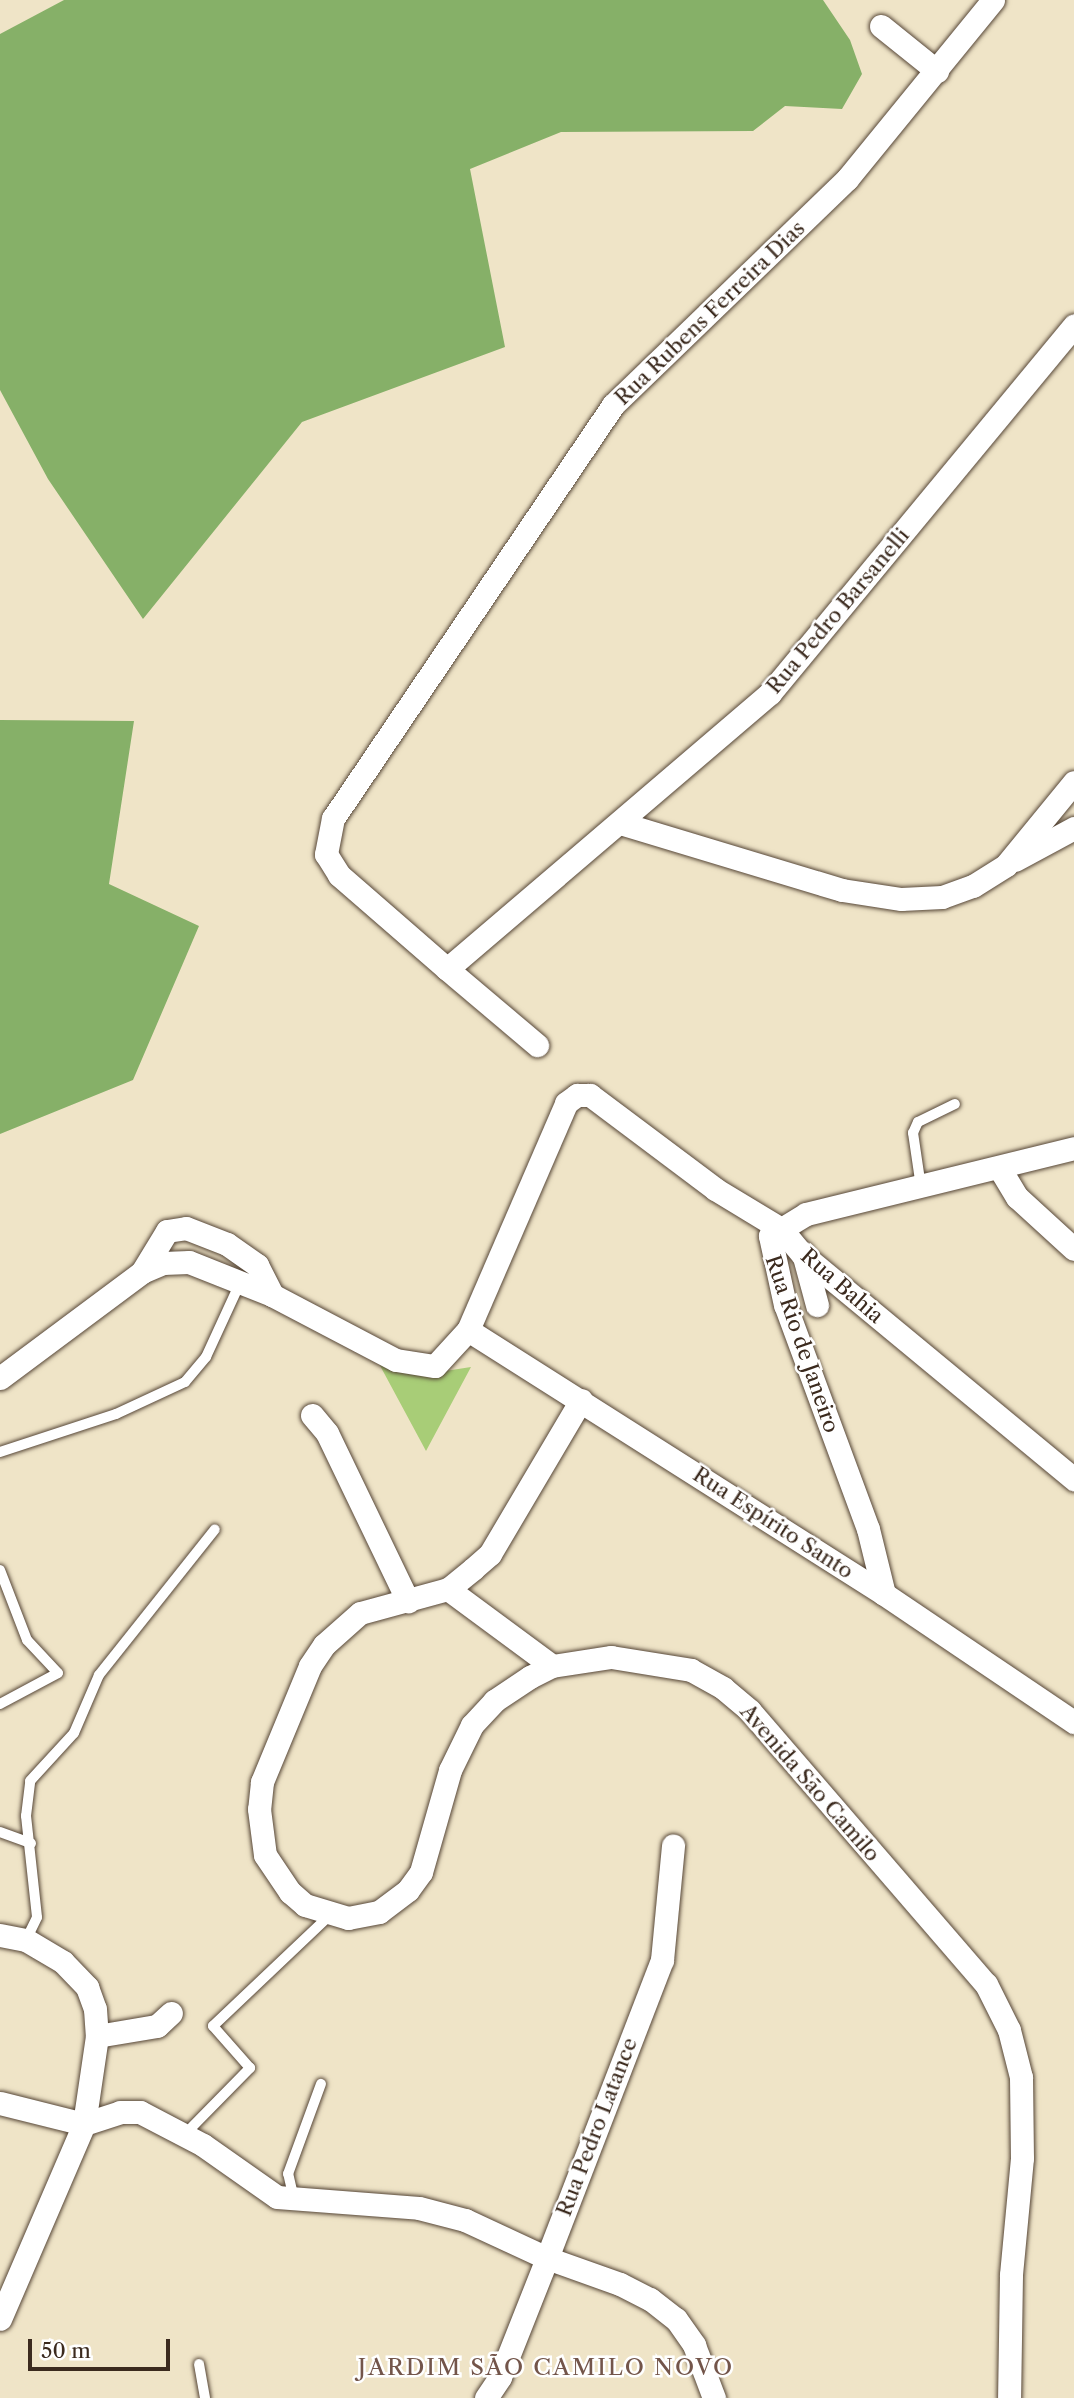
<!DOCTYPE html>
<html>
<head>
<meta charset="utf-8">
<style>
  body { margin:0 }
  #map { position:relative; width:1074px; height:2398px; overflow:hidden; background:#efe4c7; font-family:"Libre Caslon Text",serif }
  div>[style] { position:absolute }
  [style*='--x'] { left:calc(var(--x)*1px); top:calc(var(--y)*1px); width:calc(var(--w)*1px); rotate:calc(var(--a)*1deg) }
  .green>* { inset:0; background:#a8cd77 }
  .forest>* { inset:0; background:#86b068 }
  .roads { filter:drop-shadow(0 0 2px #564637) drop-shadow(0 0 2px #564637) }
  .lane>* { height:10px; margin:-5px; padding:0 5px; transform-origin:5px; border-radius:5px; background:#fff }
  .street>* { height:23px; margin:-11.5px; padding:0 11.5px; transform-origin:11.5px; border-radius:11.5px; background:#fff }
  span { translate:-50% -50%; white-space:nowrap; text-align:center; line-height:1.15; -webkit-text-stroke:5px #fff; paint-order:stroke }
  .street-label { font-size:21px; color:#3b2a1e }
  .neighbourhood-label { font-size:23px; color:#73554a; letter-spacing:2px }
  .scale { position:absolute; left:28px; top:2339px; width:142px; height:32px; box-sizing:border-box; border:4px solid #3b2a1e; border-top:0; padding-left:9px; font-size:21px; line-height:24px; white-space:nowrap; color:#3b2a1e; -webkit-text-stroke:5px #fff; paint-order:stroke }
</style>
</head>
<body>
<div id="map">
  <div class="green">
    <i style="clip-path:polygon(377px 1360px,426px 1374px,471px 1367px,426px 1451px)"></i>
  </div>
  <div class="forest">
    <i style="clip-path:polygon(64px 0,823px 0,850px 40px,862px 74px,842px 109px,785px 106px,753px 131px,561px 132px,470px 169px,505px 347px,302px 422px,143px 619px,48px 479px,0 390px,0 34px)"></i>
    <i style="clip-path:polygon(0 720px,134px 721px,109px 884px,199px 926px,133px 1080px,0 1134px)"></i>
  </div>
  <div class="roads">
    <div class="lane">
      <i style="--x:921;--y:1187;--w:55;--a:-98.4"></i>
      <i style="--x:913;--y:1133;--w:12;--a:-66"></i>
      <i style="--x:918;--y:1122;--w:41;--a:-25.9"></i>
      <i style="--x:0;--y:1452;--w:122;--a:-18.1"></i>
      <i style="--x:116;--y:1414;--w:76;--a:-24.9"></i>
      <i style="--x:185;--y:1382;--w:33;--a:-50"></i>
      <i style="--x:206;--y:1357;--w:84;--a:-65.3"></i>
      <i style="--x:0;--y:1570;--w:75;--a:68.9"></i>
      <i style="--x:27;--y:1640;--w:45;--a:46.8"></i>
      <i style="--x:58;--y:1673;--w:66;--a:151.9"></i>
      <i style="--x:0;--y:1832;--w:33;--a:20"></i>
      <i style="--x:26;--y:1940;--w:25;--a:-64"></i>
      <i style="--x:37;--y:1917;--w:102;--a:-96.2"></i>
      <i style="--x:26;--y:1816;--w:35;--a:-83"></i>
      <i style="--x:30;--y:1781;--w:65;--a:-47.5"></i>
      <i style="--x:74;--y:1733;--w:63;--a:-66.7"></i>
      <i style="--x:99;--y:1675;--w:186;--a:-51.5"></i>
      <i style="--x:192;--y:2127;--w:83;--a:-45.5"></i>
      <i style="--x:250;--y:2068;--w:56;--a:-131.4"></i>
      <i style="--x:213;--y:2026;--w:163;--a:-43.5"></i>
      <i style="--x:294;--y:2199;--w:26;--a:-103"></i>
      <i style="--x:288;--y:2174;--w:96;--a:-69.9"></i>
      <i style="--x:199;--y:2364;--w:35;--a:80"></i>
    </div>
    <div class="street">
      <i style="--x:993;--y:0;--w:231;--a:129.2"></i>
      <i style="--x:847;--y:179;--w:325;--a:136"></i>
      <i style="--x:613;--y:405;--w:499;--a:124.1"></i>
      <i style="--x:333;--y:818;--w:37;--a:101"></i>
      <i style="--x:326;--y:854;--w:25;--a:58"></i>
      <i style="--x:339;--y:875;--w:143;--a:41"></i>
      <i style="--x:447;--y:969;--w:425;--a:-40.5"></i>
      <i style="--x:770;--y:693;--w:477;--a:-50.4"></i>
      <i style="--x:881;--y:26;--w:72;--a:38.8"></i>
      <i style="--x:620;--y:823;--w:232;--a:16.8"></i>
      <i style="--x:842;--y:890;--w:60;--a:8.7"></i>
      <i style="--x:901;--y:899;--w:41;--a:-2.8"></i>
      <i style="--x:942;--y:897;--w:33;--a:-20"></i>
      <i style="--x:973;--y:886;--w:39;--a:-32"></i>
      <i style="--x:1006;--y:865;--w:107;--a:-50.7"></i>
      <i style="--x:1015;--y:860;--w:67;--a:-28.5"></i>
      <i style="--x:447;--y:969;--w:118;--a:40.2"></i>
      <i style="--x:1000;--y:1169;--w:33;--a:59"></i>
      <i style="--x:1017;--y:1197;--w:77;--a:42.4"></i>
      <i style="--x:803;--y:1253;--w:54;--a:74.9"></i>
      <i style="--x:142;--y:1272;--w:48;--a:-58.6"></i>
      <i style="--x:167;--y:1231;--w:19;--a:-9"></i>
      <i style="--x:186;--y:1228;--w:44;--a:21.3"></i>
      <i style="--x:227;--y:1244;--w:37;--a:35"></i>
      <i style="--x:257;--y:1265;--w:34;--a:63"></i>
      <i style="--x:468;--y:1330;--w:493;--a:32.4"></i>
      <i style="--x:884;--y:1594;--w:229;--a:34"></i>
      <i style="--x:0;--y:1378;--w:177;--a:-36.7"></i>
      <i style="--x:142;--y:1272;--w:23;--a:-23"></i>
      <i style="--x:163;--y:1263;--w:26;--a:-2"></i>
      <i style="--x:189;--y:1262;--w:89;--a:21.7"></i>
      <i style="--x:272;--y:1295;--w:140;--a:27.7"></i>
      <i style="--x:396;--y:1360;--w:39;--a:9"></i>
      <i style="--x:435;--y:1366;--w:49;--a:-47.5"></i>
      <i style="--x:468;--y:1330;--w:247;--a:-66.6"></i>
      <i style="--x:566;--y:1103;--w:14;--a:-36"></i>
      <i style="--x:577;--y:1095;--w:13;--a:0"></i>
      <i style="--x:590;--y:1095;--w:156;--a:36.9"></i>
      <i style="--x:715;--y:1189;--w:77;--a:31.2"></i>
      <i style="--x:781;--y:1229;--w:34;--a:50"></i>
      <i style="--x:803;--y:1255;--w:352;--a:39.6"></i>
      <i style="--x:581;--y:1400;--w:179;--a:120.6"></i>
      <i style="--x:490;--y:1554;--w:23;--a:139"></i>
      <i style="--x:473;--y:1569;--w:32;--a:141"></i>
      <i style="--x:448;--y:1589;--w:91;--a:164.7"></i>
      <i style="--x:360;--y:1613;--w:48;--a:138.4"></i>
      <i style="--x:324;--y:1645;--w:25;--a:124"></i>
      <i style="--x:310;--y:1666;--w:126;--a:112.5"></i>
      <i style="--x:262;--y:1782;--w:27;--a:96"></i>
      <i style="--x:259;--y:1809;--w:46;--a:82.6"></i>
      <i style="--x:265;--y:1855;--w:45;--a:56"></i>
      <i style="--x:290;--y:1892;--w:20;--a:41"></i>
      <i style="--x:305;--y:1905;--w:45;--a:16.8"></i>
      <i style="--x:348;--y:1918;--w:32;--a:-11"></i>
      <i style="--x:379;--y:1912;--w:36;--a:-37"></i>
      <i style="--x:408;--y:1890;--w:22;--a:-54"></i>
      <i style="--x:421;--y:1872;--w:106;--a:-74.1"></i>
      <i style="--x:450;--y:1770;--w:50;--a:-63.9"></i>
      <i style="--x:472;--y:1725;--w:33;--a:-47"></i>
      <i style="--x:494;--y:1701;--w:43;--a:-33.7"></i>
      <i style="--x:530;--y:1677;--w:25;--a:-27"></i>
      <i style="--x:552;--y:1666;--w:60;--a:-8.7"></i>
      <i style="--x:611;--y:1657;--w:81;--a:9.2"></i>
      <i style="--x:691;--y:1670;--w:37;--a:29"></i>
      <i style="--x:723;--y:1688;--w:35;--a:40"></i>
      <i style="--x:750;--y:1711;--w:361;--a:49.2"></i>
      <i style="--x:986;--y:1984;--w:51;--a:63.4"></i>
      <i style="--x:1009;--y:2030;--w:49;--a:75.7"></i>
      <i style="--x:1021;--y:2077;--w:81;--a:89.3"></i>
      <i style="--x:1022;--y:2158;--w:118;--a:95.4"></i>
      <i style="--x:1011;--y:2275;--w:123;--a:90.9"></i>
      <i style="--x:312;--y:1415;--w:23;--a:50"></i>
      <i style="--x:327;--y:1433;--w:187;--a:64.3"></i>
      <i style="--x:448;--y:1589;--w:129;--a:36.5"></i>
      <i style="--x:884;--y:1594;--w:67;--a:-103.8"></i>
      <i style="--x:868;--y:1529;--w:239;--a:-110.3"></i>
      <i style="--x:785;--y:1305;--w:71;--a:-102.3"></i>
      <i style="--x:770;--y:1236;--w:42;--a:-31.4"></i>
      <i style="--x:806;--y:1214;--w:276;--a:-13.8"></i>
      <i style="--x:0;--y:1935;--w:26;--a:11"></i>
      <i style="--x:26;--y:1940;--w:43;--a:30.7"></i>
      <i style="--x:63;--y:1962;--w:35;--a:46"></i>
      <i style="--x:87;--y:1987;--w:23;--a:70"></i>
      <i style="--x:95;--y:2009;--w:27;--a:86"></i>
      <i style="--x:97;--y:2036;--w:89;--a:98.4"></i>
      <i style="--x:84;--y:2124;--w:212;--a:113.3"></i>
      <i style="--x:97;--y:2036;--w:61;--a:-9.5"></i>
      <i style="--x:157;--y:2026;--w:19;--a:-43"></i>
      <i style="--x:0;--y:2103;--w:87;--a:14"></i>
      <i style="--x:84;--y:2124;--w:38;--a:-18"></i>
      <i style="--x:120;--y:2112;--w:20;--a:0"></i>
      <i style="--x:140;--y:2112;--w:71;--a:27.6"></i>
      <i style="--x:203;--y:2145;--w:90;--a:35.1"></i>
      <i style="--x:277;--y:2197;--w:142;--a:4.4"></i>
      <i style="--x:419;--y:2208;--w:48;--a:14.6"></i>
      <i style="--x:465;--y:2220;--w:90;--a:24.9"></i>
      <i style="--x:547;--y:2258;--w:77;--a:19.6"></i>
      <i style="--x:620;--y:2284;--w:34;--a:27"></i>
      <i style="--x:650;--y:2299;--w:33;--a:38"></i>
      <i style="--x:676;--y:2319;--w:32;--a:55"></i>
      <i style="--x:694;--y:2345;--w:57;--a:69.3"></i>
      <i style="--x:486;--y:2398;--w:25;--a:-56"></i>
      <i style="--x:500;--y:2377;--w:128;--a:-68.4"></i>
      <i style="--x:547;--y:2258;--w:319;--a:-68.9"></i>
      <i style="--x:662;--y:1960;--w:115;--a:-84.5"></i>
    </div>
  </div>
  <div class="street-label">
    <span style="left:710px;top:313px;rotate:-44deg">Rua Rubens Ferreira Dias</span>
    <span style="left:838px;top:611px;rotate:-50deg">Rua Pedro Barsanelli</span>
    <span style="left:842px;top:1286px;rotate:41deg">Rua Bahia</span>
    <span style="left:802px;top:1344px;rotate:71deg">Rua Rio de Janeiro</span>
    <span style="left:773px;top:1523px;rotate:33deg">Rua Espírito Santo</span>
    <span style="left:810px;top:1783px;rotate:49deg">Avenida São Camilo</span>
    <span style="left:597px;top:2127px;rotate:-69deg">Rua Pedro Latance</span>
  </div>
  <div class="neighbourhood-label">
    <span style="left:546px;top:2367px">JARDIM SÃO CAMILO NOVO</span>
  </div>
  <div class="scale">50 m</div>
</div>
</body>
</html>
